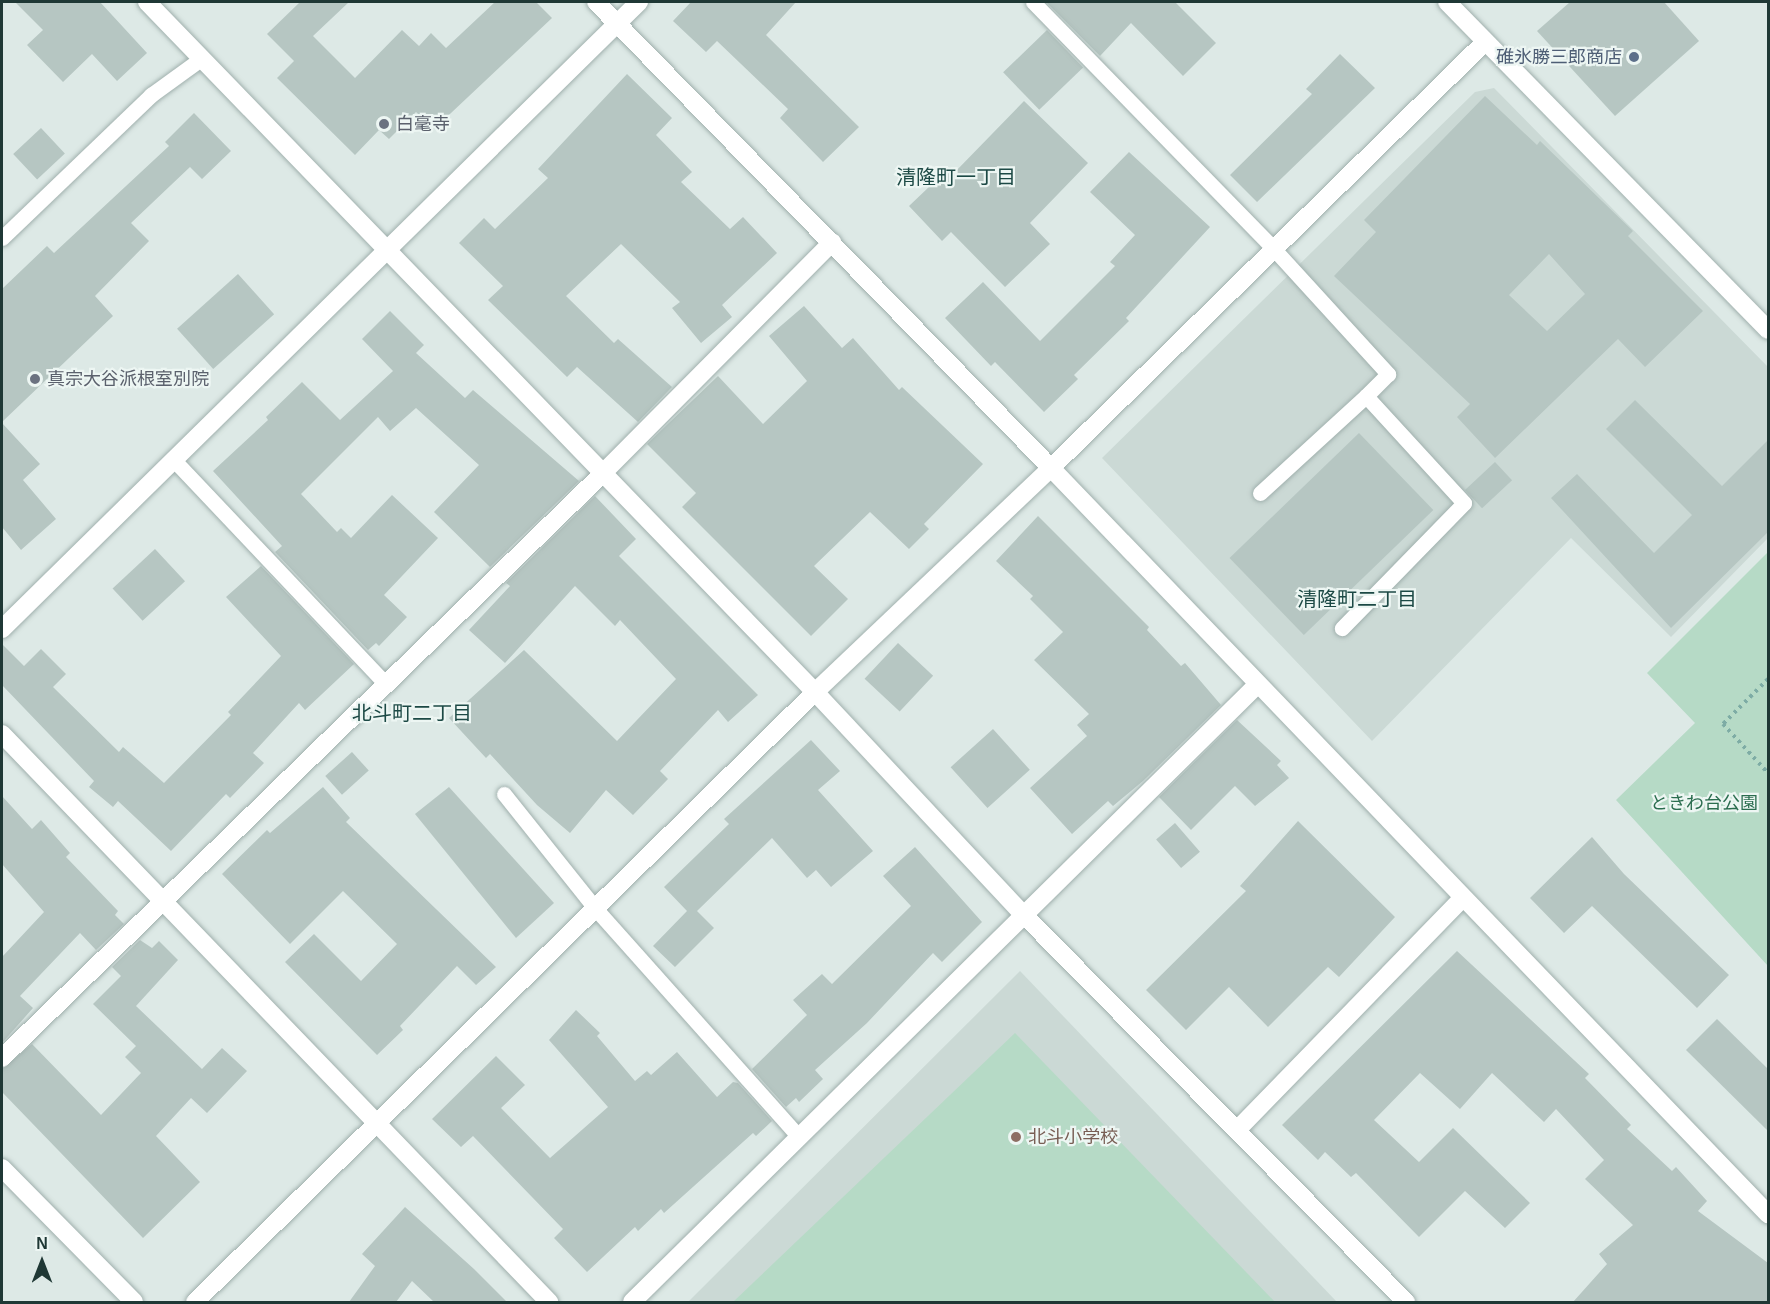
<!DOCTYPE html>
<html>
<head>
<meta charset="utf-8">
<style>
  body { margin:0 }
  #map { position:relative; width:1770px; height:1304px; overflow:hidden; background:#dde9e6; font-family:Helvetica,"Noto Sans JP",sans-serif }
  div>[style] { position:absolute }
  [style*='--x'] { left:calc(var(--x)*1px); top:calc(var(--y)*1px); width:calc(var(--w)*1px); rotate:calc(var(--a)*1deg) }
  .built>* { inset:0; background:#cbd9d5 }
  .green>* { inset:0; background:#b6dac6 }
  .building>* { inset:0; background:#b6c6c2; transform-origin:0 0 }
  .path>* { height:4px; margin-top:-2px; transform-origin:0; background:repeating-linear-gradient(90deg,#7eaca5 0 3px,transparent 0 7.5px) }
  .roads { filter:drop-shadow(0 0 2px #a0b0ad) drop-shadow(0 0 2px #a0b0ad) }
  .lane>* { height:15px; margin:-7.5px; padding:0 7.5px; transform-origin:7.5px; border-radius:7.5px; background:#fff }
  .street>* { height:18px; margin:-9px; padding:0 9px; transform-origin:9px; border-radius:9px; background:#fff }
  .secondary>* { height:18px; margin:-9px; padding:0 9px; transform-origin:9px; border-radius:9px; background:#fff }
  .dots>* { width:16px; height:16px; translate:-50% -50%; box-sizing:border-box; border:3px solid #edf6f3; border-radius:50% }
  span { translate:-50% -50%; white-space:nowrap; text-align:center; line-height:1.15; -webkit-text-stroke:4.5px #edf6f3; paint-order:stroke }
  .service-label { font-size:18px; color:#4e5e75 }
  .right { translate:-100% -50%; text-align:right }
  .worship-label { font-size:18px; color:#5b616d }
  .left { translate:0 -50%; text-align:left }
  .park-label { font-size:18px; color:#2b6d4f }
  .education-label { font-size:18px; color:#785e54 }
  .neighbourhood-label { font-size:20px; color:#1c4945 }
  .frame { position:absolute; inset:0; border:3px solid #1f3835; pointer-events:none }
  .north { position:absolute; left:12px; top:1232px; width:60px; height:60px; -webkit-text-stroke:4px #edf6f3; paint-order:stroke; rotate:0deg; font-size:16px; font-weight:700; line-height:24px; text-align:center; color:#1f3835 }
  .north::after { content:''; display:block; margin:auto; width:21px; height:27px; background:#1f3835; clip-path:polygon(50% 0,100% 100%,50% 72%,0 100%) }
</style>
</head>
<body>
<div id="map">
  <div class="built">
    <i style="clip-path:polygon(1494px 88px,1768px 367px,1768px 538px,1671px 637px,1571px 538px,1372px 741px,1102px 458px,1475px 92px)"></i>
    <i style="clip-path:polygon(1020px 971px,1337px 1302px,688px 1302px)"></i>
  </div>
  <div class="green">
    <i style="clip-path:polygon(1768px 552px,1768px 966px,1616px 800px,1695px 723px,1647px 673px)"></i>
    <i style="clip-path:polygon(1015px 1033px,1275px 1302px,733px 1302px)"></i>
  </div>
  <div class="building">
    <i style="clip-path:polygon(15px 2px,100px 2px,147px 53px,117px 81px,92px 54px,63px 82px,27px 45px,43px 30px)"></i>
    <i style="clip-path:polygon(300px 2px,349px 2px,313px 36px,355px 78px,402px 30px,419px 46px,431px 33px,446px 48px,495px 2px,536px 2px,552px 18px,434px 129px,416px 112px,389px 139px,379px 130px,355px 155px,277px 78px,294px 61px,267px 34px)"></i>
    <i style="clip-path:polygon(691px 2px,796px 2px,766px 35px,859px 127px,823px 162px,780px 118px,788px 109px,717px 41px,706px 52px,673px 21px)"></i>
    <i style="clip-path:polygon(1046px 2px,1175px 2px,1216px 43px,1183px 76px,1131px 23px,1100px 56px)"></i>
    <i style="clip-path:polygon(1570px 2px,1664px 2px,1699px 41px,1615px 116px,1537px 31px)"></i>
    <i style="left:1047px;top:30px;width:52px;height:61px;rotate:46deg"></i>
    <i style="clip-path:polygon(1340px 54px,1375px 88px,1257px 202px,1230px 175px,1312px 94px,1306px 89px)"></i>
    <i style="clip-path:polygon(627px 74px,672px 118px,656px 135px,692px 172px,681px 182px,730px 229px,743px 217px,777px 253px,722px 305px,732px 317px,701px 343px,672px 308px,680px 302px,621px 244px,566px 296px,614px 343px,618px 339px,672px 387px,638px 422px,577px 367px,567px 377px,488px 300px,503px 286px,459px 243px,484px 218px,495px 229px,548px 178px,538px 169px)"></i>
    <i style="clip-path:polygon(evenodd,1485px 96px,1537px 145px,1540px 141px,1633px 231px,1628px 236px,1703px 311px,1645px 367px,1618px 339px,1495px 458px,1457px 417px,1470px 404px,1334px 276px,1376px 232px,1364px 220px,1485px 96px,1549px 254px,1585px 294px,1547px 331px,1509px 295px,1549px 254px)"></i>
    <i style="clip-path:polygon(1024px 101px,1088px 163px,1030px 223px,1050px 244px,1005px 287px,951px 232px,942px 241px,909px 206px,950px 167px,955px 172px)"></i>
    <i style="clip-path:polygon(194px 113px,231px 151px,202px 179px,190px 167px,131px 223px,149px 241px,95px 296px,113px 316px,2px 422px,2px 289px,47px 246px,54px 253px,169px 146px,165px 142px)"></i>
    <i style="left:41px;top:128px;width:35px;height:38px;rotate:47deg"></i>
    <i style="clip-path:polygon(1129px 152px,1210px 227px,1126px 318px,1129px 321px,1074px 375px,1078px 379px,1044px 412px,995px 362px,991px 366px,945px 318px,983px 282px,1040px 341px,1115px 266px,1110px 262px,1135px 235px,1090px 192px)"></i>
    <i style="left:238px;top:274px;width:54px;height:82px;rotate:48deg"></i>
    <i style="clip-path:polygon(804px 306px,842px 348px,853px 338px,899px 390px,902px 387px,983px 464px,924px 524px,929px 529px,909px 549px,870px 512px,814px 566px,848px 599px,811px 636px,682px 507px,696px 493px,647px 444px,718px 376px,763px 424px,807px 381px,769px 336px)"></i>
    <i style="clip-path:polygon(390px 311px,424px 345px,416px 353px,465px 398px,473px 390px,579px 481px,490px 567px,434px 512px,479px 465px,416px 408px,390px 431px,378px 417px,301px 494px,337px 532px,341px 528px,351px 538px,392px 495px,438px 538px,384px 595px,407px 617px,379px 646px,376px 643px,368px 650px,275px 552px,282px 546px,213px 471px,268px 420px,266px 417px,302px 382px,340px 420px,393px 371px,362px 339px)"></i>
    <i style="clip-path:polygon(1635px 400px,1722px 486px,1768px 440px,1768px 532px,1671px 628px,1551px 498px,1577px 474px,1654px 553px,1692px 515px,1606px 429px)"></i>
    <i style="clip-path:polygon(2px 423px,40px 464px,23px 480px,56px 519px,21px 550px,2px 527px)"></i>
    <i style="left:1359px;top:433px;width:107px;height:180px;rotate:46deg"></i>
    <i style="left:1495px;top:462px;width:25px;height:41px;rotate:47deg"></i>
    <i style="clip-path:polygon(595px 496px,636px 539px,619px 556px,758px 695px,728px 722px,718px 710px,660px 771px,668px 779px,633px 815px,606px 790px,570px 833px,537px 805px,490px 754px,486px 758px,449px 718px,524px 650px,617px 741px,676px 679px,620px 620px,615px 626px,575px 586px,505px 663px,469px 630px,510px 586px,506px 583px)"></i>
    <i style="clip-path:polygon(1038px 516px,1149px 627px,1147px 630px,1181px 666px,1185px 663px,1221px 705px,1143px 781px,1113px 806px,1108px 801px,1072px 834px,1030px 788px,1087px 736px,1077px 725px,1089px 714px,1034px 660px,1063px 632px,1030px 599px,1033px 596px,996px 561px)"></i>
    <i style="left:155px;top:549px;width:44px;height:58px;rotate:47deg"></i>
    <i style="clip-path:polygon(261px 566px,354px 664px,305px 710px,299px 703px,253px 753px,264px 763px,230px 798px,226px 794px,171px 851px,118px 801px,113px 807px,89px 787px,94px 781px,2px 685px,2px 644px,24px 666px,41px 649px,66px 674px,53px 687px,119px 752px,123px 747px,164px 783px,231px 715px,228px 712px,281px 656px,226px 597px)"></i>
    <i style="left:898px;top:643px;width:48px;height:49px;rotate:43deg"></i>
    <i style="clip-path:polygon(1237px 720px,1281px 761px,1277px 765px,1289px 778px,1255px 806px,1235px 786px,1191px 830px,1159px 797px)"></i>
    <i style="left:993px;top:729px;width:55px;height:57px;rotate:48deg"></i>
    <i style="clip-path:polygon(811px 740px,840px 771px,818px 790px,873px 851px,831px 887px,816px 870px,807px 878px,772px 838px,697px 911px,714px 928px,675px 967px,653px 946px,687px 911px,664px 887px,729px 824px,724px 819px)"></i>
    <i style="left:352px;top:752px;width:25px;height:36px;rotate:48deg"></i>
    <i style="clip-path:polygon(323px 787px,350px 818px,346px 822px,496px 967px,476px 985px,457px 966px,400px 1026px,403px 1030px,377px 1055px,285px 962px,314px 934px,361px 981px,397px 944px,343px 891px,290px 944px,222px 874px,267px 830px,270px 833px)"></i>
    <i style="clip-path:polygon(449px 787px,554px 903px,516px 938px,415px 814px)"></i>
    <i style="clip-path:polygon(2px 796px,32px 829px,41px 820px,70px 853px,66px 857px,118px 911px,115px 915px,124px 924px,96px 950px,80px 933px,20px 996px,33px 1008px,2px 1043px,2px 957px,44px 912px,2px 864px)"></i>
    <i style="clip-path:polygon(1298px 821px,1395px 917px,1339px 977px,1328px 967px,1268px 1027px,1229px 987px,1186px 1030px,1146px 990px,1246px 891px,1240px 886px)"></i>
    <i style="left:1175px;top:823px;width:38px;height:25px;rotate:49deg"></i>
    <i style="clip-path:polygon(1592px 837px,1624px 874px,1729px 975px,1697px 1008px,1592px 906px,1564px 933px,1530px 898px)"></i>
    <i style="clip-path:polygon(915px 847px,982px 922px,942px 962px,933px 953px,867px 1023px,815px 1070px,823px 1079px,799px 1102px,796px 1098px,786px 1107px,752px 1069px,807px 1015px,793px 1000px,822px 974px,832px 984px,911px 906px,883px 876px)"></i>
    <i style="clip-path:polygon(140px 940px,152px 948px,159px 941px,178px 960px,136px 1006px,202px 1069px,222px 1048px,247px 1071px,207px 1113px,191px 1098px,156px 1136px,200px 1182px,143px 1238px,2px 1092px,2px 1069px,32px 1044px,101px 1115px,141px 1073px,125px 1057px,136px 1046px,93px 1004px,121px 976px,112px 967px)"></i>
    <i style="clip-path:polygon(1457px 951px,1589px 1074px,1585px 1078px,1631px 1125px,1627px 1129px,1672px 1171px,1676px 1167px,1707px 1201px,1698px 1211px,1768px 1263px,1768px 1302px,1573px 1302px,1607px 1264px,1599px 1254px,1633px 1225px,1585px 1179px,1604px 1160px,1556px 1109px,1544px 1122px,1492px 1073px,1460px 1109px,1420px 1073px,1374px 1120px,1419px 1162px,1453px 1128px,1530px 1203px,1505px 1228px,1465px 1191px,1419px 1237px,1356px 1173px,1351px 1177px,1325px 1152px,1318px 1160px,1282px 1125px)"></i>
    <i style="clip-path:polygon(576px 1010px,600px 1033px,597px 1036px,635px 1081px,647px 1071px,651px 1075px,677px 1052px,717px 1097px,733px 1082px,738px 1083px,772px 1121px,756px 1136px,753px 1133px,664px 1213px,661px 1209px,638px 1231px,635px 1227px,587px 1272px,554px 1238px,563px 1229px,473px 1136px,461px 1147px,432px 1119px,496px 1056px,525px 1085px,501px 1108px,550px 1158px,608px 1107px,549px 1040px)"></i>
    <i style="clip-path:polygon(1717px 1019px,1768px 1069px,1768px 1131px,1686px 1050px)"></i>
    <i style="clip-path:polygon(405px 1207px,474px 1269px,507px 1302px,434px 1302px,412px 1281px,396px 1302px,349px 1302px,375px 1266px,362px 1254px)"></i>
  </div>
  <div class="path">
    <i style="--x:1768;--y:679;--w:64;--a:135"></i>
    <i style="--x:1723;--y:724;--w:67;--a:47.4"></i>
  </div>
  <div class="roads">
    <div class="lane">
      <i style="--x:1033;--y:2;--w:344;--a:45.7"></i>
      <i style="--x:1273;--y:248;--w:171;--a:47.6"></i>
      <i style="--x:1388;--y:374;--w:31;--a:135"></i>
      <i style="--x:1366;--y:396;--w:145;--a:47.5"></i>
      <i style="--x:1464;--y:503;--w:175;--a:134.3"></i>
      <i style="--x:2;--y:238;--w:207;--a:-43.8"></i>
      <i style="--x:151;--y:95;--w:63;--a:-36"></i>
      <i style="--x:173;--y:459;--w:310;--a:46.6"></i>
      <i style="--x:1260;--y:493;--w:144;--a:-42.5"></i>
      <i style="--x:504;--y:794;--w:146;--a:51.4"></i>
      <i style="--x:595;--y:908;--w:305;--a:48.3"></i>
    </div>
    <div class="street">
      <i style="--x:596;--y:2;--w:651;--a:45.68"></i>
      <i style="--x:1051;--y:468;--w:1035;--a:46.14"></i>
      <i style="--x:2;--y:1058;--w:836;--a:-44.22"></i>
      <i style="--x:601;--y:475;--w:328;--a:-45.2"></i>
      <i style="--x:1237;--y:1130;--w:324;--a:-45.8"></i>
      <i style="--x:2;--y:1168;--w:188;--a:45.4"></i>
      <i style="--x:632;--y:1302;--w:878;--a:-44.63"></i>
    </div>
    <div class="secondary">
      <i style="--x:147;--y:2;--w:960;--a:45.93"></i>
      <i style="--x:815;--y:692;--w:303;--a:46.9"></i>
      <i style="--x:1022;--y:913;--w:547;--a:45.37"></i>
      <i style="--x:1447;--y:2;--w:459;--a:45.6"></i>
      <i style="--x:2;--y:629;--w:894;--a:-44.55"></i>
      <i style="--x:2;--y:734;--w:789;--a:46.08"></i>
      <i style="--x:195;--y:1302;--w:870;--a:-44.53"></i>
      <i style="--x:815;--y:692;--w:325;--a:-43.5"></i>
      <i style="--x:1051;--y:468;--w:608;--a:-44.47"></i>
    </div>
  </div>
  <div class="dots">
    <i style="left:1634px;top:57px;background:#5c6f8a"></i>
    <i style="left:384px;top:124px;background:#6b7280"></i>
    <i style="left:35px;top:379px;background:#6b7280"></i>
    <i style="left:1016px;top:1137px;background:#8d6e63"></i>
  </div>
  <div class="service-label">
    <span class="right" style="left:1622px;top:57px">碓氷勝三郎商店</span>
  </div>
  <div class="worship-label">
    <span class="left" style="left:396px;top:124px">白毫寺</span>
    <span class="left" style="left:47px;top:379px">真宗大谷派根室別院</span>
  </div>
  <div class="park-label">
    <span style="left:1704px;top:803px">ときわ台公園</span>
  </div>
  <div class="education-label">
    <span class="left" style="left:1028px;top:1137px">北斗小学校</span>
  </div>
  <div class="neighbourhood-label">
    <span style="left:956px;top:177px">清隆町一丁目</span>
    <span style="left:1357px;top:599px">清隆町二丁目</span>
    <span style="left:412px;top:713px">北斗町二丁目</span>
  </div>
  <div class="frame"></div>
  <div class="north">N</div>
</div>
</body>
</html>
